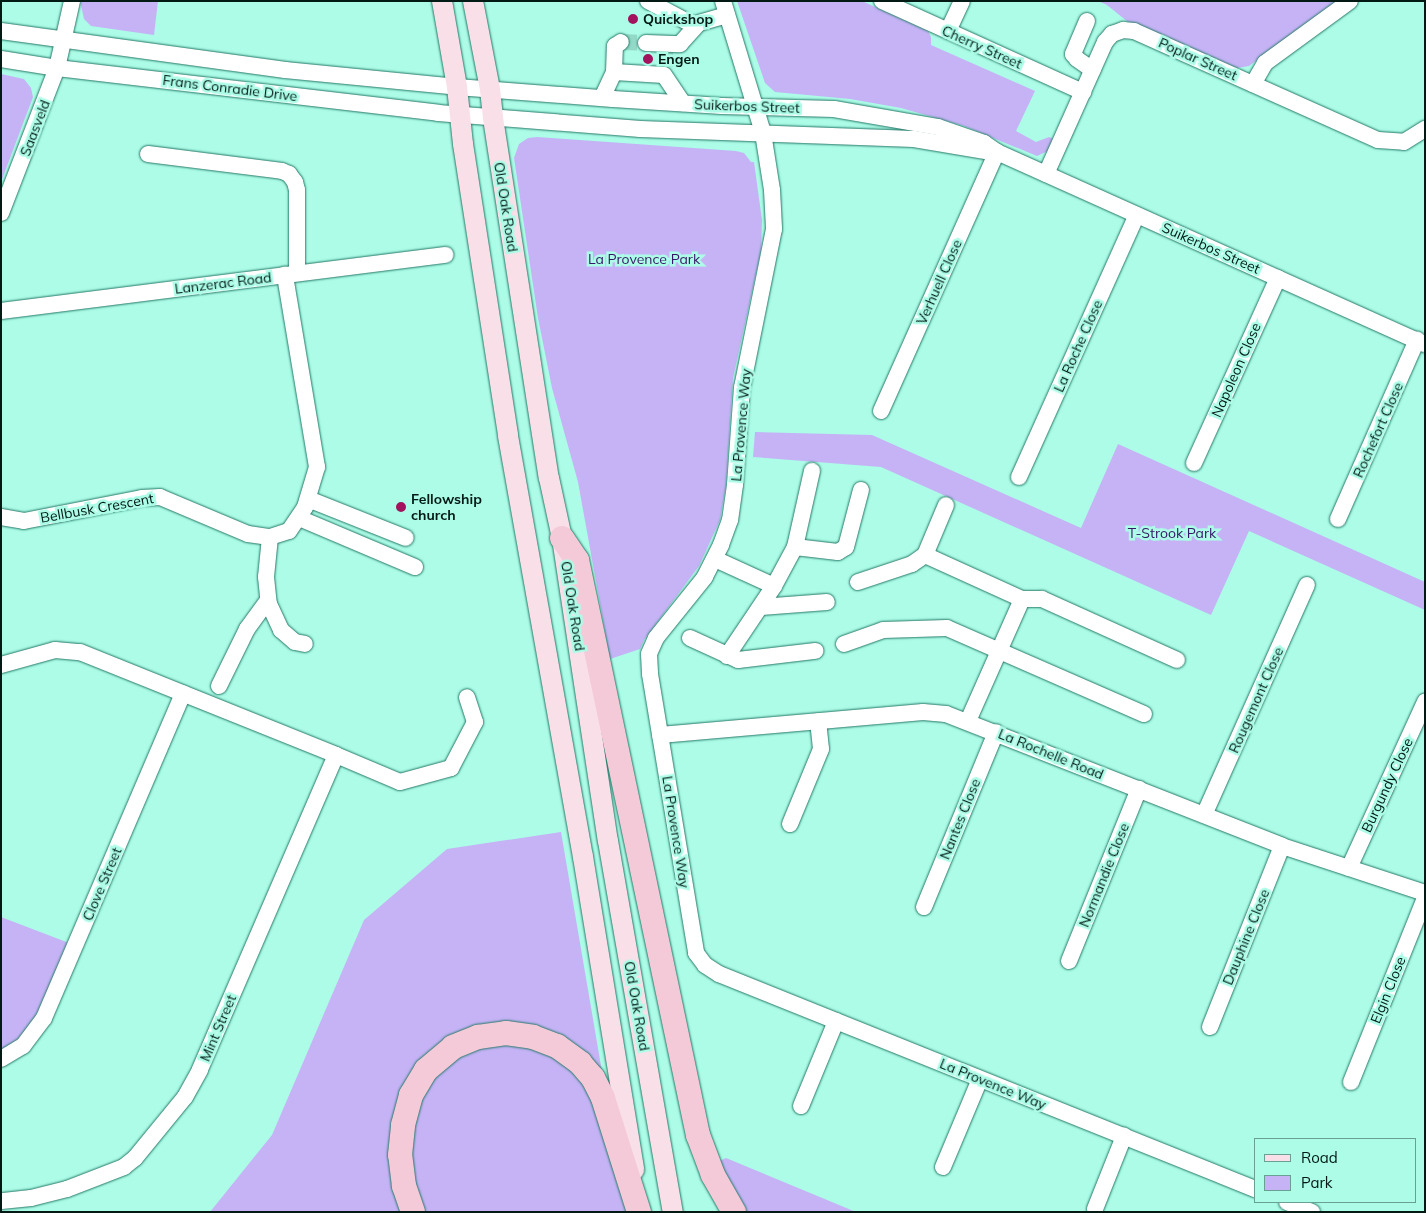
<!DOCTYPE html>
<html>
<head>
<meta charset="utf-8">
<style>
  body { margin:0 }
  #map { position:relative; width:1426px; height:1213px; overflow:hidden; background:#acfce7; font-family:Mulish,sans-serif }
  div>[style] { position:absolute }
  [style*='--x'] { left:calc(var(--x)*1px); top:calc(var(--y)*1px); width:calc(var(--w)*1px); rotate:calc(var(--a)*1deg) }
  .green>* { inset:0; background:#c5b3f6 }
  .minor-tunnel>* { height:16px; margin-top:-8px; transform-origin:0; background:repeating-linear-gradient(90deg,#92dac7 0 16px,transparent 0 24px) }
  .roads { filter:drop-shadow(0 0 1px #257867) drop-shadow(0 0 1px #257867) }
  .minor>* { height:16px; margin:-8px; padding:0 8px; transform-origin:8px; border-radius:8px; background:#fff }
  .major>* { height:20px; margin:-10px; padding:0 10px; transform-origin:10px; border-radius:10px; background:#f9dfe8 }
  .highway>* { height:24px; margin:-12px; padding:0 12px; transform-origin:12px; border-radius:12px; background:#f5cad8 }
  .dots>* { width:14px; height:14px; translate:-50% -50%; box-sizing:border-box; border:2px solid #acfce7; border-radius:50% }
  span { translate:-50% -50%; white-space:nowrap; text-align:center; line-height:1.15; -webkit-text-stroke:5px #acfce7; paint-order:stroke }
  .poi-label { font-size:14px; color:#021914; font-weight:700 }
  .left { translate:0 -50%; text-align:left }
  .street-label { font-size:14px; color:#021914 }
  .park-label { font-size:14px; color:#371765 }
  .frame { position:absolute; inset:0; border:2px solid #021914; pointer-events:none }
  .legend { position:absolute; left:1254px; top:1138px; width:162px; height:65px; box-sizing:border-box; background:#acfce7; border:1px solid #68a193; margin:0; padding:6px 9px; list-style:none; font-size:15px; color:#021914 }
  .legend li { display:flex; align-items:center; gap:10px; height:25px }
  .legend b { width:25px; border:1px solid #68a193 }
</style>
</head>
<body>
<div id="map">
  <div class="green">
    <i style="clip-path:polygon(80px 1px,158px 1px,154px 35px,91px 26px,84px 19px)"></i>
    <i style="clip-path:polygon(737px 1px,862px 1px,928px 31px,931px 37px,931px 45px,1035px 91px,1016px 131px,1036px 142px,1049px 137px,1054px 139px,1048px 151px,1037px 156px,964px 126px,901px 108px,850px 99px,775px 92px,765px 83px)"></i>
    <i style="clip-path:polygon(1098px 1px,1338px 1px,1249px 66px,1237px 68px,1128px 22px,1107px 5px)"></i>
    <i style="clip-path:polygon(1px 74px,24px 79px,31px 88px,33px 97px,1px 182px)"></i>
    <i style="clip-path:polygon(537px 137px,736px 151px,744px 153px,751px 162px,754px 162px,762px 220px,761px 251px,733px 378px,726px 485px,720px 520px,699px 566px,644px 640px,640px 649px,610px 659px,578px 482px,552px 388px,538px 318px,514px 158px,519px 144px,528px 138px)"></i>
    <i style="clip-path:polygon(755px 432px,872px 435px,1081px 528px,1118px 444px,1425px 582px,1425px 610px,1249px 531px,1211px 615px,881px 467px,753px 457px)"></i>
    <i style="clip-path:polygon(561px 832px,626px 1212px,210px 1212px,272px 1135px,364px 920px,447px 849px)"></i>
    <i style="clip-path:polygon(1px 917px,69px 943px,40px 1010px,19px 1039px,1px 1050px)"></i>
    <i style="clip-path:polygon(726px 1158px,856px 1212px,745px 1212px,717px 1162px)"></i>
  </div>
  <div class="minor-tunnel">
    <i style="--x:621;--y:42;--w:25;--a:2"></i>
    <i style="--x:665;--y:67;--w:16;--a:-90"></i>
  </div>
  <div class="roads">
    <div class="minor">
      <i style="--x:648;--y:1;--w:53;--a:28"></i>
      <i style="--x:723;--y:1;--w:138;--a:73.1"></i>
      <i style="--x:763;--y:133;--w:58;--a:81"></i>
      <i style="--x:772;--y:190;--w:39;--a:87"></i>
      <i style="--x:774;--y:229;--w:161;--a:101.4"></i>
      <i style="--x:742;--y:387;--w:98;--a:94.1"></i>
      <i style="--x:735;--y:485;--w:35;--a:98"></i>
      <i style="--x:730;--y:520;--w:27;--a:110"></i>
      <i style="--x:721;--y:545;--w:36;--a:117"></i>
      <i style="--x:705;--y:577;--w:78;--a:128.8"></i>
      <i style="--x:656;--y:638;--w:17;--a:114"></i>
      <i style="--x:649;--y:654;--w:20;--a:87"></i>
      <i style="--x:650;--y:674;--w:283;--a:80.6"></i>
      <i style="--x:696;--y:953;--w:15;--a:53"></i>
      <i style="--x:705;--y:965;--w:17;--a:33"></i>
      <i style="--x:719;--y:974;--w:578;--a:21.86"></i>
      <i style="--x:882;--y:1;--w:221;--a:24.4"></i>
      <i style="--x:1087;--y:21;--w:36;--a:113"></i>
      <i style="--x:1073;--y:54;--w:6;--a:51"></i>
      <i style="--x:1077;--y:59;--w:19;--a:35"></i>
      <i style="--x:1;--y:31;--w:287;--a:7.8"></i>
      <i style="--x:285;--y:70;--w:173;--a:5.6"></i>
      <i style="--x:457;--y:87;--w:156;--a:4.4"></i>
      <i style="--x:613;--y:99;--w:109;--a:3.7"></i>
      <i style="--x:722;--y:106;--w:112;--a:1.5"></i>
      <i style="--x:834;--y:109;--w:106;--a:9.8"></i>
      <i style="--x:938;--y:127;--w:49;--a:19.2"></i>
      <i style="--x:984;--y:143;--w:16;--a:35"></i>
      <i style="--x:997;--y:152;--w:469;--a:24.2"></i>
      <i style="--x:948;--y:31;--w:33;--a:-65"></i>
      <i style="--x:646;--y:43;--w:34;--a:2"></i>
      <i style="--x:680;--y:44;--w:28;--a:-48"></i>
      <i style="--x:699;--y:23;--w:29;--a:-16"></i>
      <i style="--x:1;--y:59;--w:57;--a:9.1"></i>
      <i style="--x:57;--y:68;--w:384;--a:6.7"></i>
      <i style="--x:438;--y:113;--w:203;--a:4.5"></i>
      <i style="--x:640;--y:129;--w:274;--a:2.1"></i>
      <i style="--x:914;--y:139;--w:77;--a:9.7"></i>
      <i style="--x:614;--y:72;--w:26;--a:-88"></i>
      <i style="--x:615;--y:46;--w:7;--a:-34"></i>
      <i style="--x:1253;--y:84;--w:24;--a:-60"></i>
      <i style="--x:1265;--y:63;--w:105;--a:-36.1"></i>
      <i style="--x:602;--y:98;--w:29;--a:-65"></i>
      <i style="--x:614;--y:72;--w:50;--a:3.4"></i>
      <i style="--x:664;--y:75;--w:34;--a:56"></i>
      <i style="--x:148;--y:154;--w:135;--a:7.2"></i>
      <i style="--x:282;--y:171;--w:8;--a:23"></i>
      <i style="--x:289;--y:174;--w:10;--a:53"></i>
      <i style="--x:295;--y:182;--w:8;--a:76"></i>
      <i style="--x:297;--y:190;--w:83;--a:90"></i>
      <i style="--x:1046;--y:174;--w:145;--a:-65.9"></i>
      <i style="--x:1105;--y:42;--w:11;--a:-49"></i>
      <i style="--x:1112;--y:34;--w:12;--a:-20"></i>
      <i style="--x:1123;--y:30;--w:11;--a:5"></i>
      <i style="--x:1134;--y:31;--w:267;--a:24.1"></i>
      <i style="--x:1378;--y:140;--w:26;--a:4"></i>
      <i style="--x:1404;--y:142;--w:25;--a:-32"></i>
      <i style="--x:1;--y:213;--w:155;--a:-68.9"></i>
      <i style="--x:57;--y:68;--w:69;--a:-77.4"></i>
      <i style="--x:1;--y:311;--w:448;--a:-7.2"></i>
      <i style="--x:881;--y:411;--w:284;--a:-65.9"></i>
      <i style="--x:1194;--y:463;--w:203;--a:-65.6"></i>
      <i style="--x:1019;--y:477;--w:287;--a:-65.8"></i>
      <i style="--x:308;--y:499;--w:105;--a:21.7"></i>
      <i style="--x:1;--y:517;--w:23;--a:10"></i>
      <i style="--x:24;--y:521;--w:120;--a:-11"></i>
      <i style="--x:142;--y:498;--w:18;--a:-3"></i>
      <i style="--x:160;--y:497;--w:95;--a:22.8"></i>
      <i style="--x:248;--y:534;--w:22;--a:8"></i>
      <i style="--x:270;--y:537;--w:20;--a:-18"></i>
      <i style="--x:289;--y:531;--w:29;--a:-56"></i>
      <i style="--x:305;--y:507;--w:42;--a:-73.3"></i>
      <i style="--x:317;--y:467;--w:195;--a:-99.5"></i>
      <i style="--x:299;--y:518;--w:126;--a:22.9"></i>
      <i style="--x:1338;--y:519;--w:196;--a:-66.2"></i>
      <i style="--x:270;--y:537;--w:40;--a:95.7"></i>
      <i style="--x:266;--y:577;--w:27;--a:84"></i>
      <i style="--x:269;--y:604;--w:29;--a:65"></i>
      <i style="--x:281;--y:630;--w:18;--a:41"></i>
      <i style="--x:295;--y:642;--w:10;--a:11"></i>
      <i style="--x:795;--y:547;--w:43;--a:6.6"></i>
      <i style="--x:838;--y:552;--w:9;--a:-32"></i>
      <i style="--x:846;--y:547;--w:59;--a:-75.3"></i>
      <i style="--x:925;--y:555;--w:107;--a:24.4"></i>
      <i style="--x:1022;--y:599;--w:20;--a:0"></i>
      <i style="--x:1042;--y:599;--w:148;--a:24.3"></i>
      <i style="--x:715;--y:559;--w:65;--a:24.6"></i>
      <i style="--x:858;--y:582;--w:57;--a:-18.4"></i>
      <i style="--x:912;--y:564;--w:16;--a:-35"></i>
      <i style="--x:925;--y:555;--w:54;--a:-67.2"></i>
      <i style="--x:761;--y:607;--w:66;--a:-4.3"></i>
      <i style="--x:690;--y:638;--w:53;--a:24.6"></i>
      <i style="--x:738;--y:660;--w:78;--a:-6.7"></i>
      <i style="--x:844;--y:644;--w:41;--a:-19.7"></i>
      <i style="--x:883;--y:630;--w:64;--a:-1.8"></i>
      <i style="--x:947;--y:628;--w:215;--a:23.6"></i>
      <i style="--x:727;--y:656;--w:84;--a:-56.1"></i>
      <i style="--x:774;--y:586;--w:44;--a:-61.7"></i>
      <i style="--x:795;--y:547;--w:78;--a:-77.4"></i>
      <i style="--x:1;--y:665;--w:56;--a:-15.5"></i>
      <i style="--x:55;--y:650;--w:25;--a:5"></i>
      <i style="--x:80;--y:652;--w:276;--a:21.9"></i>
      <i style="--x:336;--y:755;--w:343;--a:113.4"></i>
      <i style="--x:200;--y:1070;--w:31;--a:119"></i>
      <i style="--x:185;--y:1097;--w:79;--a:129.3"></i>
      <i style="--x:135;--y:1158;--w:14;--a:141"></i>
      <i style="--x:124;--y:1167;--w:61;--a:158.9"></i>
      <i style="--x:67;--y:1189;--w:37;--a:166"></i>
      <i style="--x:31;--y:1198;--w:30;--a:174"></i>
      <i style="--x:219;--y:686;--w:64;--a:-63.8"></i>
      <i style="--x:247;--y:629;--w:36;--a:-54"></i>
      <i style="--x:968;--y:721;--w:133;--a:-66.1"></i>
      <i style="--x:660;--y:735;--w:264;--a:-5"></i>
      <i style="--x:923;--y:712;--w:23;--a:5"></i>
      <i style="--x:946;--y:714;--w:361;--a:21.4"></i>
      <i style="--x:1282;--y:846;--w:151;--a:18.2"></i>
      <i style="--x:336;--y:755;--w:69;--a:22.9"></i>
      <i style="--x:400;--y:782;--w:53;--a:-15.4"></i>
      <i style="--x:451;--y:768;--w:52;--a:-62.4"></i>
      <i style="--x:475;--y:722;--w:26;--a:-108"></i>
      <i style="--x:1204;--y:815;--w:252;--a:-65.9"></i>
      <i style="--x:790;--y:824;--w:81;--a:-67.5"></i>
      <i style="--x:821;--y:749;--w:28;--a:-96"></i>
      <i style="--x:1349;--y:868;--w:183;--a:-65.4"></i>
      <i style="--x:924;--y:907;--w:189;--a:-67.6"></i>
      <i style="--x:1069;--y:961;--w:186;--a:-67.9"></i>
      <i style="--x:1210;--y:1027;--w:195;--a:-68.3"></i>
      <i style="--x:1;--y:1059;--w:26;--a:-31"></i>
      <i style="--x:23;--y:1046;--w:35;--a:-53"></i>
      <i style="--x:44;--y:1018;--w:353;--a:-66.8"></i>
      <i style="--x:1351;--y:1082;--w:198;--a:-68.1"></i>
      <i style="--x:801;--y:1106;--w:92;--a:-67.6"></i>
      <i style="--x:943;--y:1167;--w:95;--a:-67.2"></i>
      <i style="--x:1287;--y:1202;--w:27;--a:22"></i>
      <i style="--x:1095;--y:1209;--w:79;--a:-68.3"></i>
    </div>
    <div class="major">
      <i style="--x:442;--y:1;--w:87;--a:80.1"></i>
      <i style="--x:457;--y:87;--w:57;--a:84"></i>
      <i style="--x:463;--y:144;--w:295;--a:81.2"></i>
      <i style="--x:508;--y:436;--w:428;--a:79.9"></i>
      <i style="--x:583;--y:857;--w:317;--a:80.7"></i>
      <i style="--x:473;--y:1;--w:90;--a:79.1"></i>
      <i style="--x:490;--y:89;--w:29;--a:84"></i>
      <i style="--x:493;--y:118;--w:364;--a:81.2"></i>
      <i style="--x:549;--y:478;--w:61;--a:77.8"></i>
      <i style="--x:562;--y:538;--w:306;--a:81.4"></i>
      <i style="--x:608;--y:841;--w:377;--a:80.1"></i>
    </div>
    <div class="highway">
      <i style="--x:562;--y:538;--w:27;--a:56"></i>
      <i style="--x:577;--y:560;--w:588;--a:78.12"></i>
      <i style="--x:698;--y:1135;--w:43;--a:69.4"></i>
      <i style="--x:713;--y:1175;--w:43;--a:60.4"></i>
      <i style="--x:413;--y:1212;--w:28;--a:-109"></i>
      <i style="--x:404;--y:1186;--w:31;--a:-97"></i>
      <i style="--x:400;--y:1155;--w:30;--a:-84"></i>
      <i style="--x:403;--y:1125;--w:31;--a:-75"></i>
      <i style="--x:411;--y:1095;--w:29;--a:-59"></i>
      <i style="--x:426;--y:1070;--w:35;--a:-40"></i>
      <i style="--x:453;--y:1047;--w:27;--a:-22"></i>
      <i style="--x:478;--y:1037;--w:28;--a:-8"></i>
      <i style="--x:506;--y:1033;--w:27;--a:8"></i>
      <i style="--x:533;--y:1037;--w:26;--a:21"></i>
      <i style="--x:557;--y:1046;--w:29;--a:36"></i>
      <i style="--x:580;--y:1063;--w:20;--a:49"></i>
      <i style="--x:593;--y:1078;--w:22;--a:63"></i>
      <i style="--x:603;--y:1098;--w:120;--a:72.5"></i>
    </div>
  </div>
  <div class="dots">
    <i style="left:633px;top:19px;background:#a1145d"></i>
    <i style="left:648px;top:59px;background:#a1145d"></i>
    <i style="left:401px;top:507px;background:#a1145d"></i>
  </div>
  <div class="poi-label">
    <span class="left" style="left:643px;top:19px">Quickshop</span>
    <span class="left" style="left:658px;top:59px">Engen</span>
    <span class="left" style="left:411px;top:507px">Fellowship<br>church</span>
  </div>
  <div class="street-label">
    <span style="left:982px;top:47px;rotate:24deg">Cherry Street</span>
    <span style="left:1198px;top:59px;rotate:24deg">Poplar Street</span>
    <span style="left:230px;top:88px;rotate:7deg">Frans Conradie Drive</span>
    <span style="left:747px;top:106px;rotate:2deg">Suikerbos Street</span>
    <span style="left:35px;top:128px;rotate:-69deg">Saasveld</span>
    <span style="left:506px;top:207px;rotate:81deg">Old Oak Road</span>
    <span style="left:1211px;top:248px;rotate:24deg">Suikerbos Street</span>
    <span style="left:939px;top:282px;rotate:-66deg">Verhuell Close</span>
    <span style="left:223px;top:283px;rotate:-7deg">Lanzerac Road</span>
    <span style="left:1078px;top:346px;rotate:-66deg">La Roche Close</span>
    <span style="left:1236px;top:370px;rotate:-66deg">Napoleon Close</span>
    <span style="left:741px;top:425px;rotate:-85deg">La Provence Way</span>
    <span style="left:1378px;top:430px;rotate:-66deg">Rochefort Close</span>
    <span style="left:97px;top:508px;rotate:-10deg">Bellbusk Crescent</span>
    <span style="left:573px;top:606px;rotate:81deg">Old Oak Road</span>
    <span style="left:1256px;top:700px;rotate:-66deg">Rougemont Close</span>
    <span style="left:1051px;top:754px;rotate:22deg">La Rochelle Road</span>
    <span style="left:1387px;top:785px;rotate:-65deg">Burgundy Close</span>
    <span style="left:960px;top:819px;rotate:-68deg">Nantes Close</span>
    <span style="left:676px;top:832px;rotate:81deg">La Provence Way</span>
    <span style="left:1104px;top:875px;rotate:-68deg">Normandie Close</span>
    <span style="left:102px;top:884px;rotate:-67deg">Clove Street</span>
    <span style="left:1246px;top:937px;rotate:-68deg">Dauphine Close</span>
    <span style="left:1388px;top:990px;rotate:-68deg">Elgin Close</span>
    <span style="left:637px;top:1006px;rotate:80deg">Old Oak Road</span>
    <span style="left:218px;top:1028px;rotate:-67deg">Mint Street</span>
    <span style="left:993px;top:1084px;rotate:22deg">La Provence Way</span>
  </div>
  <div class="park-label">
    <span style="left:644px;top:259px">La Provence Park</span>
    <span style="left:1172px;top:533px">T-Strook Park</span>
  </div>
  <div class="frame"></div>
  <ul class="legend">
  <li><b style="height:6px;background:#f9dfe8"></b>Road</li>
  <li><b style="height:14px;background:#c5b3f6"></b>Park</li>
  </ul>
</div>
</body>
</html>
